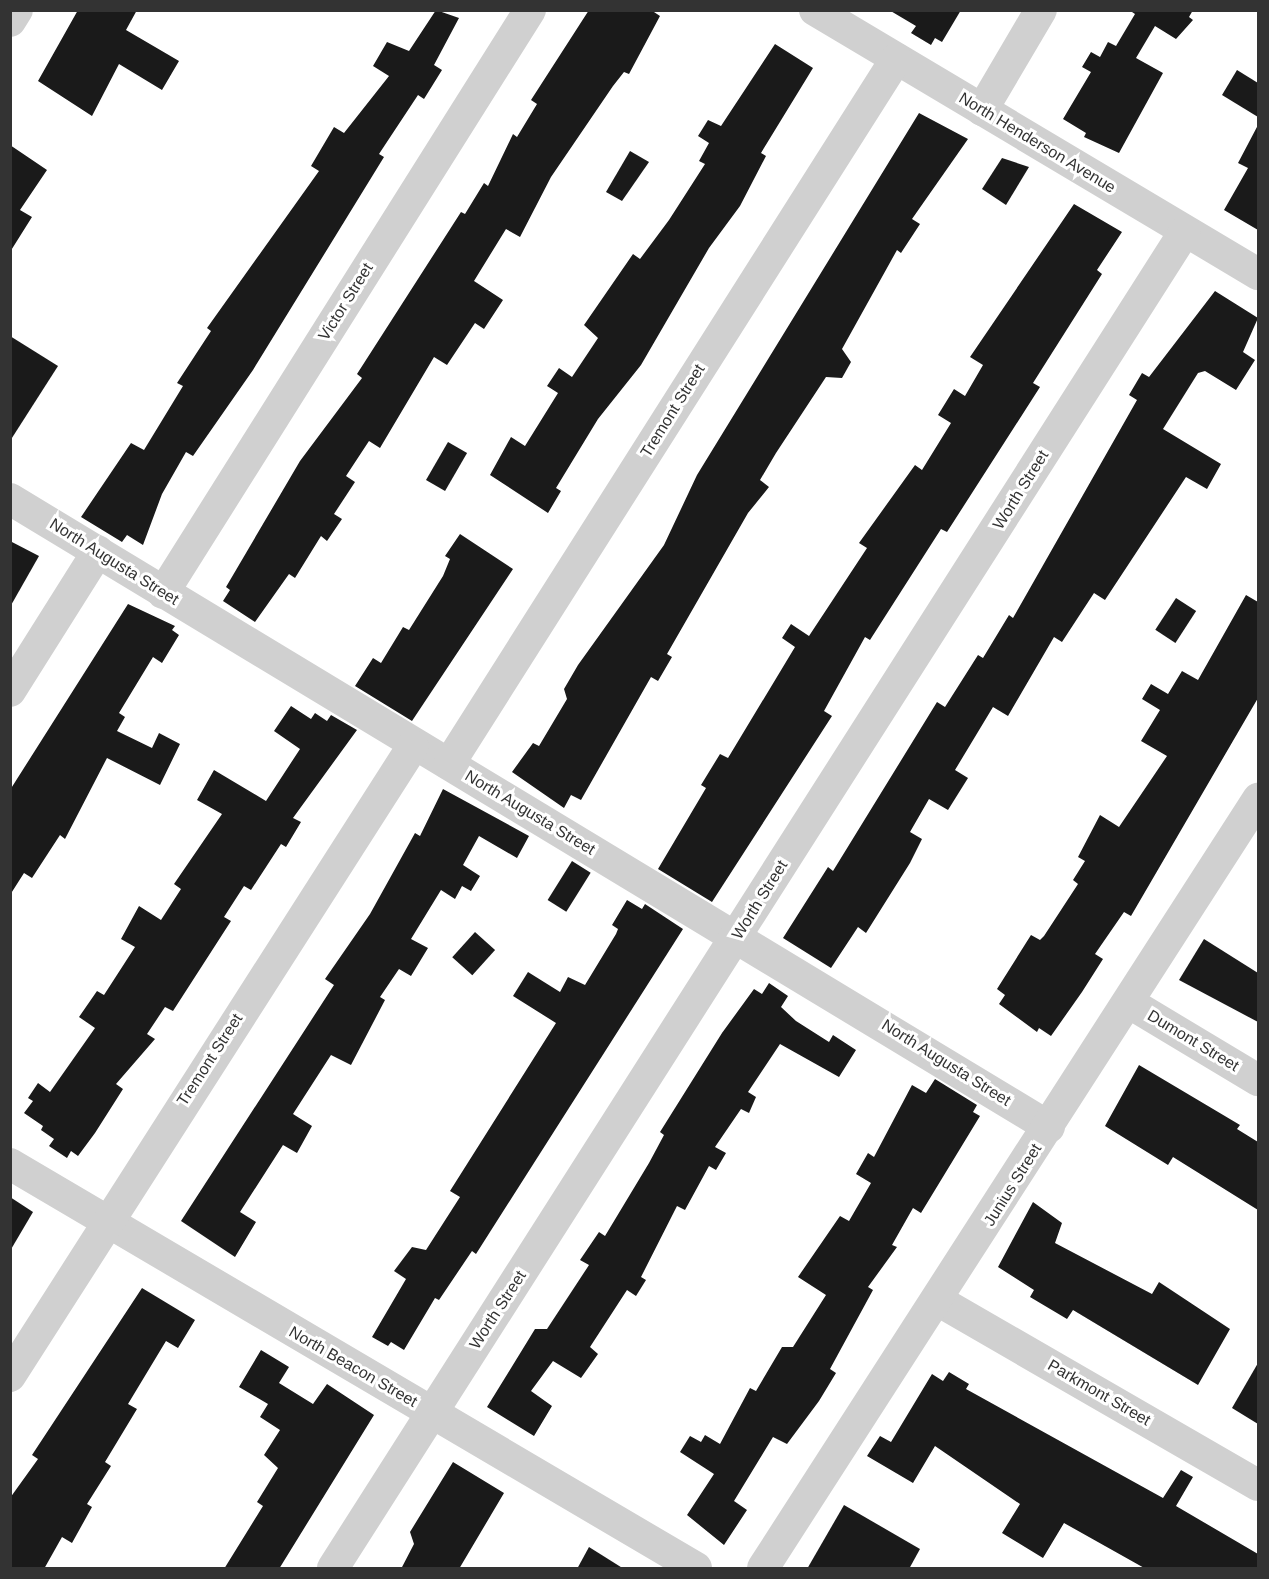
<!DOCTYPE html>
<html>
<head>
<meta charset="utf-8">
<style>
  body { margin:0 }
  #map { position:relative; width:1269px; height:1579px; overflow:hidden; background:#fff; font-family:Arial,sans-serif }
  div>[style] { position:absolute }
  [style*='--x'] { left:calc(var(--x)*1px); top:calc(var(--y)*1px); width:calc(var(--w)*1px); rotate:calc(var(--a)*1deg) }
  .building>* { inset:0; background:#1a1a1a; transform-origin:0 0 }
  .minor>* { height:32px; margin:-16px; padding:0 16px; transform-origin:16px; border-radius:16px; background:#d0d0d0 }
  span { translate:-50% -50%; white-space:nowrap; text-align:center; line-height:1.15; -webkit-text-stroke:6px #fff; paint-order:stroke }
  .street-label { font-size:16px; color:#333 }
  .frame { position:absolute; inset:0; border:12px solid #333; pointer-events:none }
</style>
</head>
<body>
<div id="map">
  <div class="building">
    <i style="clip-path:polygon(78px 10px,137px 10px,126px 30px,179px 61px,162px 90px,119px 64px,92px 116px,38px 81px)"></i>
    <i style="clip-path:polygon(436px 10px,459px 18px,434px 65px,442px 70px,424px 99px,418px 95px,379px 154px,384px 157px,253px 370px,193px 456px,186px 452px,162px 494px,143px 545px,127px 535px,122px 542px,81px 517px,131px 443px,144px 450px,183px 386px,177px 383px,211px 331px,207px 328px,319px 171px,311px 166px,334px 127px,344px 133px,389px 76px,373px 66px,387px 42px,409px 51px)"></i>
    <i style="clip-path:polygon(589px 10px,651px 10px,660px 16px,629px 74px,624px 72px,613px 86px,551px 177px,520px 237px,506px 229px,474px 281px,503px 300px,484px 329px,475px 323px,447px 365px,434px 357px,380px 448px,369px 441px,346px 476px,355px 482px,334px 514px,342px 519px,327px 541px,321px 536px,295px 578px,289px 574px,255px 622px,223px 601px,230px 590px,226px 587px,300px 461px,362px 378px,357px 374px,461px 212px,465px 214px,484px 183px,488px 186px,513px 134px,517px 137px,537px 104px,531px 100px)"></i>
    <i style="clip-path:polygon(889px 10px,961px 10px,942px 42px,935px 38px,931px 45px,911px 33px,916px 26px)"></i>
    <i style="clip-path:polygon(1129px 10px,1193px 10px,1189px 17px,1193px 20px,1176px 39px,1155px 26px,1136px 58px,1163px 73px,1119px 153px,1084px 137px,1086px 133px,1063px 119px,1091px 72px,1082px 67px,1091px 52px,1100px 57px,1108px 42px,1116px 46px,1135px 14px)"></i>
    <i style="clip-path:polygon(775px 44px,813px 68px,761px 153px,766px 156px,740px 206px,709px 248px,641px 365px,598px 419px,556px 488px,561px 491px,548px 513px,490px 475px,511px 437px,525px 446px,558px 393px,547px 386px,559px 368px,572px 377px,598px 338px,584px 325px,633px 254px,640px 259px,669px 220px,705px 164px,699px 161px,709px 143px,698px 136px,708px 120px,721px 126px)"></i>
    <i style="clip-path:polygon(1237px 70px,1258px 83px,1258px 117px,1222px 95px)"></i>
    <i style="clip-path:polygon(919px 113px,968px 139px,912px 219px,920px 224px,901px 253px,897px 250px,842px 349px,851px 362px,842px 378px,826px 377px,776px 453px,760px 480px,769px 487px,748px 513px,667px 654px,672px 657px,658px 681px,651px 677px,581px 800px,571px 795px,564px 808px,512px 772px,533px 743px,539px 746px,567px 699px,564px 689px,578px 665px,664px 545px,697px 475px)"></i>
    <i style="clip-path:polygon(1258px 125px,1258px 230px,1224px 210px,1248px 168px,1238px 163px)"></i>
    <i style="clip-path:polygon(10px 145px,47px 170px,20px 210px,32px 217px,10px 252px)"></i>
    <i style="clip-path:polygon(630px 151px,649px 162px,622px 201px,606px 192px)"></i>
    <i style="clip-path:polygon(1002px 158px,1029px 167px,1006px 205px,982px 189px)"></i>
    <i style="clip-path:polygon(1074px 204px,1122px 232px,1097px 270px,1102px 274px,1033px 383px,1040px 387px,947px 532px,941px 529px,870px 640px,865px 637px,824px 711px,832px 716px,712px 902px,658px 869px,706px 788px,701px 785px,720px 754px,728px 758px,795px 647px,782px 638px,791px 624px,809px 636px,867px 548px,859px 543px,915px 465px,922px 470px,951px 423px,938px 415px,954px 389px,965px 396px,983px 365px,970px 357px)"></i>
    <i style="clip-path:polygon(1215px 291px,1258px 318px,1243px 352px,1255px 360px,1236px 390px,1205px 371px,1198px 373px,1163px 429px,1221px 464px,1207px 489px,1186px 477px,1105px 600px,1094px 593px,1062px 642px,1054px 637px,1008px 716px,993px 707px,955px 770px,968px 778px,948px 810px,929px 799px,910px 832px,922px 839px,910px 863px,866px 933px,858px 927px,831px 968px,783px 938px,828px 867px,833px 871px,937px 702px,945px 707px,978px 655px,983px 658px,1009px 615px,1013px 618px,1137px 400px,1129px 395px,1142px 373px,1149px 377px)"></i>
    <i style="clip-path:polygon(10px 336px,58px 366px,10px 441px)"></i>
    <i style="left:448px;top:442px;width:22px;height:44px;rotate:30deg"></i>
    <i style="clip-path:polygon(460px 534px,513px 569px,412px 721px,355px 686px,373px 658px,381px 663px,403px 627px,409px 630px,443px 576px,450px 559px,445px 556px)"></i>
    <i style="clip-path:polygon(10px 541px,39px 556px,10px 607px)"></i>
    <i style="clip-path:polygon(1246px 595px,1258px 602px,1258px 698px,1131px 916px,1124px 912px,1095px 954px,1103px 959px,1082px 992px,1051px 1036px,1039px 1028px,1037px 1032px,999px 1004px,1005px 995px,997px 989px,1031px 935px,1040px 940px,1044px 936px,1078px 884px,1073px 880px,1085px 861px,1078px 857px,1100px 815px,1119px 827px,1167px 756px,1141px 741px,1160px 710px,1142px 699px,1151px 684px,1168px 694px,1182px 671px,1198px 680px)"></i>
    <i style="left:1176px;top:598px;width:24px;height:38px;rotate:33deg"></i>
    <i style="clip-path:polygon(128px 604px,175px 626px,172px 630px,179px 635px,162px 663px,153px 657px,119px 713px,125px 717px,117px 731px,152px 748px,159px 733px,180px 744px,160px 785px,107px 758px,65px 839px,60px 835px,32px 878px,24px 873px,10px 895px,10px 790px)"></i>
    <i style="clip-path:polygon(291px 706px,311px 719px,315px 713px,327px 721px,331px 715px,357px 730px,293px 818px,301px 822px,286px 847px,281px 844px,251px 890px,244px 886px,224px 917px,231px 921px,173px 1011px,165px 1007px,147px 1034px,155px 1039px,116px 1084px,123px 1089px,95px 1133px,78px 1156px,71px 1151px,67px 1158px,49px 1146px,54px 1139px,41px 1130px,43px 1126px,24px 1113px,33px 1101px,28px 1098px,38px 1083px,50px 1092px,95px 1028px,79px 1017px,97px 991px,104px 995px,135px 947px,121px 939px,139px 906px,161px 920px,181px 889px,174px 884px,222px 814px,197px 800px,214px 770px,266px 801px,300px 749px,274px 731px)"></i>
    <i style="clip-path:polygon(443px 789px,529px 836px,517px 858px,479px 836px,463px 865px,480px 876px,471px 891px,462px 886px,455px 899px,441px 890px,411px 939px,428px 948px,411px 976px,399px 969px,380px 997px,385px 1000px,351px 1065px,331px 1055px,293px 1114px,312px 1126px,297px 1153px,283px 1145px,240px 1212px,256px 1222px,235px 1257px,181px 1221px,334px 985px,325px 979px,370px 914px,415px 833px,420px 836px)"></i>
    <i style="left:572px;top:861px;width:22px;height:46px;rotate:32deg"></i>
    <i style="clip-path:polygon(627px 900px,642px 909px,645px 904px,683px 929px,476px 1254px,472px 1251px,439px 1300px,435px 1298px,404px 1350px,391px 1342px,388px 1346px,372px 1337px,406px 1279px,394px 1271px,412px 1247px,426px 1250px,460px 1197px,450px 1191px,556px 1023px,513px 996px,528px 972px,560px 992px,568px 977px,585px 985px,616px 934px,618px 929px,612px 925px)"></i>
    <i style="left:475px;top:932px;width:27px;height:34px;rotate:42deg"></i>
    <i style="clip-path:polygon(1204px 939px,1258px 973px,1258px 1022px,1179px 980px)"></i>
    <i style="clip-path:polygon(769px 983px,788px 996px,781px 1007px,796px 1021px,829px 1042px,833px 1035px,856px 1050px,839px 1077px,780px 1044px,748px 1092px,756px 1097px,749px 1113px,741px 1109px,715px 1147px,726px 1153px,716px 1170px,709px 1166px,685px 1210px,677px 1206px,641px 1277px,646px 1280px,636px 1296px,627px 1290px,590px 1347px,598px 1354px,581px 1378px,553px 1361px,531px 1391px,552px 1406px,534px 1436px,487px 1407px,535px 1329px,547px 1329px,589px 1265px,580px 1260px,599px 1232px,605px 1236px,649px 1163px,664px 1135px,660px 1132px,722px 1033px,754px 989px,762px 994px)"></i>
    <i style="clip-path:polygon(1139px 1065px,1240px 1125px,1237px 1129px,1258px 1142px,1258px 1210px,1173px 1157px,1168px 1165px,1105px 1126px)"></i>
    <i style="clip-path:polygon(935px 1079px,977px 1105px,973px 1112px,980px 1116px,921px 1213px,913px 1208px,892px 1245px,897px 1247px,868px 1287px,873px 1290px,830px 1369px,836px 1373px,819px 1401px,787px 1444px,773px 1437px,734px 1501px,747px 1510px,724px 1545px,687px 1515px,714px 1474px,680px 1452px,690px 1436px,701px 1442px,705px 1435px,720px 1444px,750px 1388px,756px 1391px,782px 1347px,793px 1347px,826px 1295px,798px 1277px,840px 1216px,849px 1221px,871px 1183px,856px 1174px,868px 1153px,874px 1157px,912px 1085px,926px 1093px)"></i>
    <i style="clip-path:polygon(10px 1197px,33px 1212px,10px 1251px)"></i>
    <i style="clip-path:polygon(1033px 1202px,1062px 1223px,1055px 1243px,1152px 1294px,1159px 1282px,1230px 1329px,1198px 1385px,1073px 1310px,1067px 1319px,1030px 1297px,1034px 1290px,998px 1267px)"></i>
    <i style="clip-path:polygon(142px 1288px,195px 1320px,178px 1348px,166px 1341px,128px 1404px,137px 1409px,105px 1462px,111px 1466px,87px 1504px,92px 1507px,72px 1543px,62px 1537px,44px 1569px,10px 1569px,10px 1498px,38px 1459px,32px 1455px)"></i>
    <i style="clip-path:polygon(261px 1350px,289px 1367px,279px 1383px,313px 1404px,327px 1384px,374px 1415px,279px 1569px,224px 1569px,263px 1506px,257px 1502px,278px 1468px,264px 1455px,280px 1430px,260px 1417px,268px 1404px,239px 1387px)"></i>
    <i style="clip-path:polygon(1258px 1363px,1258px 1424px,1232px 1408px)"></i>
    <i style="clip-path:polygon(949px 1372px,969px 1384px,966px 1389px,1163px 1498px,1181px 1470px,1193px 1477px,1176px 1506px,1258px 1554px,1258px 1569px,1146px 1569px,1064px 1523px,1043px 1558px,1002px 1533px,1020px 1504px,935px 1446px,913px 1483px,867px 1456px,880px 1436px,891px 1442px,932px 1374px,943px 1381px)"></i>
    <i style="clip-path:polygon(453px 1462px,504px 1493px,459px 1569px,401px 1569px,414px 1544px,410px 1532px)"></i>
    <i style="clip-path:polygon(844px 1505px,920px 1549px,909px 1569px,807px 1569px)"></i>
    <i style="clip-path:polygon(589px 1547px,624px 1569px,577px 1569px)"></i>
  </div>
  <div class="minor">
    <i style="--x:815;--y:10;--w:516;--a:30.79"></i>
    <i style="--x:10;--y:21;--w:13;--a:-58"></i>
    <i style="--x:982;--y:110;--w:116;--a:-59.5"></i>
    <i style="--x:10;--y:499;--w:1214;--a:31.15"></i>
    <i style="--x:163;--y:593;--w:689;--a:-57.81"></i>
    <i style="--x:10;--y:691;--w:165;--a:-57.8"></i>
    <i style="--x:449;--y:764;--w:835;--a:-57.62"></i>
    <i style="--x:1128;--y:1002;--w:152;--a:31"></i>
    <i style="--x:10;--y:1164;--w:796;--a:30.49"></i>
    <i style="--x:939;--y:1301;--w:368;--a:30"></i>
    <i style="--x:10;--y:1376;--w:748;--a:-57.39"></i>
    <i style="--x:333;--y:1568;--w:1585;--a:-57.49"></i>
    <i style="--x:763;--y:1568;--w:915;--a:-57.23"></i>
  </div>
  <div class="street-label">
    <span style="left:1037px;top:143px;rotate:31deg">North Henderson Avenue</span>
    <span style="left:346px;top:302px;rotate:-58deg">Victor Street</span>
    <span style="left:673px;top:411px;rotate:-58deg">Tremont Street</span>
    <span style="left:1021px;top:490px;rotate:-58deg">Worth Street</span>
    <span style="left:114px;top:562px;rotate:32deg">North Augusta Street</span>
    <span style="left:530px;top:813px;rotate:31deg">North Augusta Street</span>
    <span style="left:760px;top:900px;rotate:-58deg">Worth Street</span>
    <span style="left:1193px;top:1041px;rotate:31deg">Dumont Street</span>
    <span style="left:210px;top:1060px;rotate:-57deg">Tremont Street</span>
    <span style="left:946px;top:1063px;rotate:32deg">North Augusta Street</span>
    <span style="left:1013px;top:1185px;rotate:-58deg">Junius Street</span>
    <span style="left:498px;top:1310px;rotate:-57deg">Worth Street</span>
    <span style="left:353px;top:1367px;rotate:30deg">North Beacon Street</span>
    <span style="left:1099px;top:1393px;rotate:30deg">Parkmont Street</span>
  </div>
  <div class="frame"></div>
</div>
</body>
</html>
